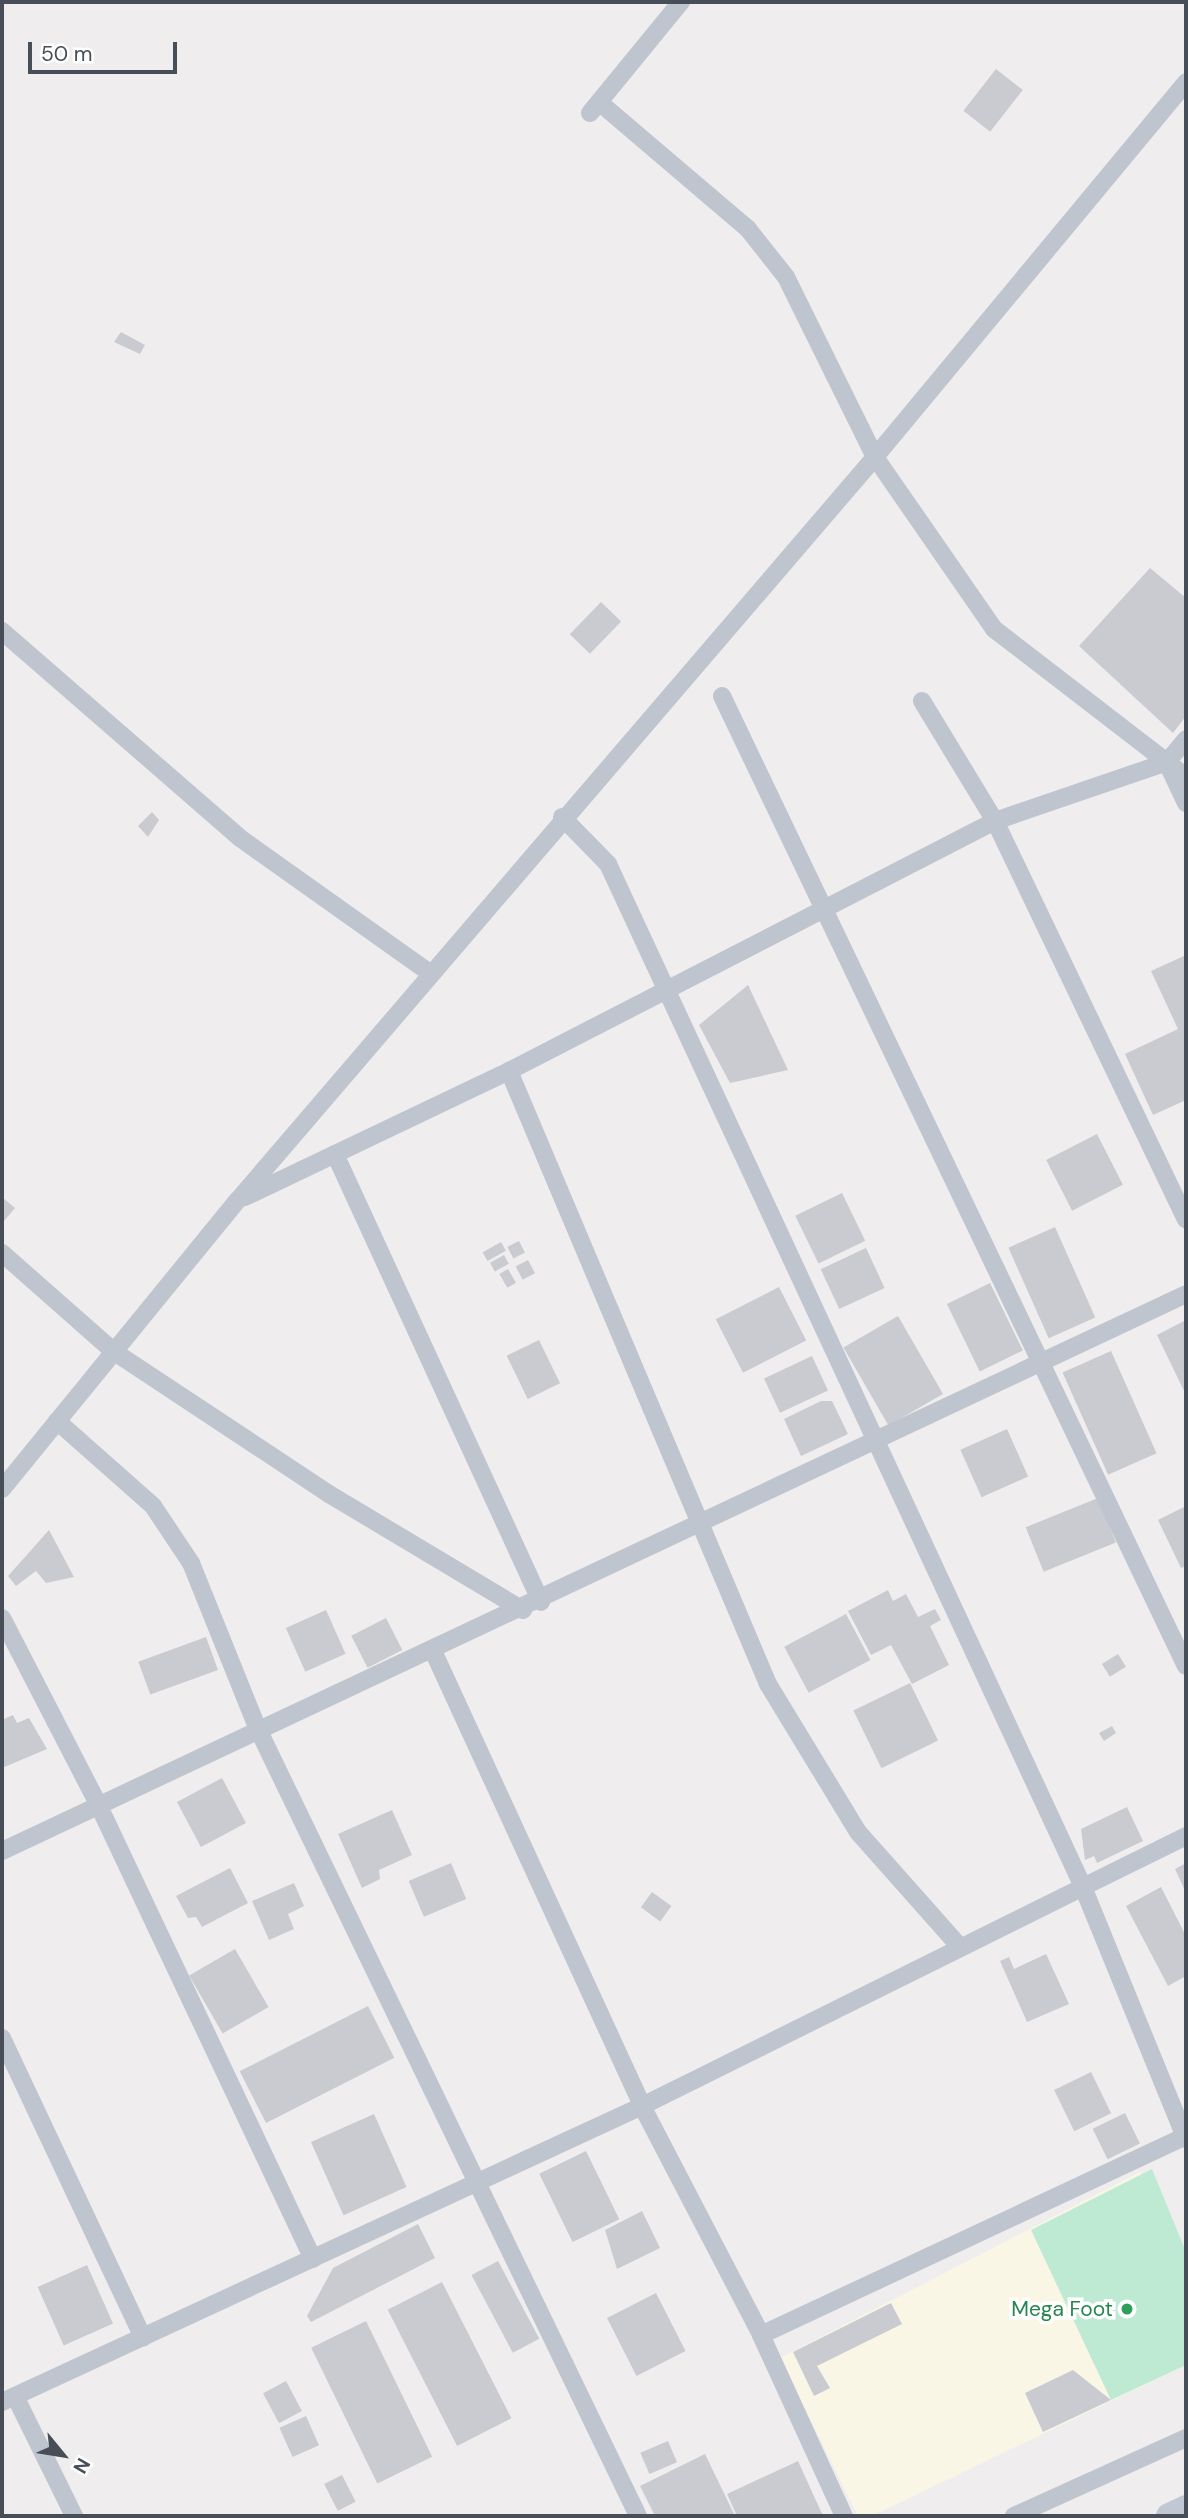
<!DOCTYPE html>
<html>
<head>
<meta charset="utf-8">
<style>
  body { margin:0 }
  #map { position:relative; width:1188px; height:2518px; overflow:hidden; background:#efeded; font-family:"DM Sans",sans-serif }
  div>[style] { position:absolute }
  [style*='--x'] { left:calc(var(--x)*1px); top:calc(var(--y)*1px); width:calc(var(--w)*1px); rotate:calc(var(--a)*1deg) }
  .commercial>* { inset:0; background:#faf6e6 }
  .green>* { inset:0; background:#beead4 }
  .building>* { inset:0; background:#cacbd1; transform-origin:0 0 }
  .minor>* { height:18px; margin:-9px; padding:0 9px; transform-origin:9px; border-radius:9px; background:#bfc5ce }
  .secondary>* { height:26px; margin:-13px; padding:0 13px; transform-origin:13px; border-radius:13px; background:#c1c8d4 }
  .dots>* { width:19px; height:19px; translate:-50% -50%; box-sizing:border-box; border:4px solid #fff; border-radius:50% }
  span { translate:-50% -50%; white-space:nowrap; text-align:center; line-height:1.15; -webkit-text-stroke:7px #fff; paint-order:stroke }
  .leisure-label { font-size:21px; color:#27864d }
  .right { translate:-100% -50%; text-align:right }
  .frame { position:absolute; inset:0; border:4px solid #474e58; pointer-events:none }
  .north { position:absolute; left:28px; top:2420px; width:70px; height:70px; -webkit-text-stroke:5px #fff; paint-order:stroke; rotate:120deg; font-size:19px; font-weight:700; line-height:28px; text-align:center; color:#474e58 }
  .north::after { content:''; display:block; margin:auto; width:24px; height:32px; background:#474e58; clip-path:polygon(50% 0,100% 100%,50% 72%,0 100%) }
  .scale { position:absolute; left:28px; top:42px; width:149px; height:32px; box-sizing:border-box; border:4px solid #474e58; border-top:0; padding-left:9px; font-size:21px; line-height:24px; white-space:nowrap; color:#474e58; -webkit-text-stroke:5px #fff; paint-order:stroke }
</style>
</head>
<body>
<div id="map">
  <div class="commercial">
    <i style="clip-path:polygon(1140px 2172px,1186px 2267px,1186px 2365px,872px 2516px,858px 2516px,780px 2358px)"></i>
  </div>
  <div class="green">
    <i style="clip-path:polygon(1152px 2169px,1186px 2252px,1186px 2365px,1111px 2400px,1031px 2230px)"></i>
  </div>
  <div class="building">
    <i style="left:996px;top:69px;width:34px;height:53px;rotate:38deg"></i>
    <i style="clip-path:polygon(121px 332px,145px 345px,140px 354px,114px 342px)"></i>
    <i style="clip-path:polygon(1150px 568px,1186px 598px,1186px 716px,1173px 733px,1079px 646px)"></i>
    <i style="left:601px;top:602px;width:28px;height:45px;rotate:44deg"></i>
    <i style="clip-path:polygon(152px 812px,159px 820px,148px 837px,138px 826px)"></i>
    <i style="clip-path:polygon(1186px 955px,1186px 1100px,1153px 1115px,1125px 1054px,1178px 1029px,1151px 971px)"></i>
    <i style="clip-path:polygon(748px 985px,788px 1070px,730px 1083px,699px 1025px)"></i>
    <i style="left:1097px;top:1134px;width:57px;height:57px;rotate:63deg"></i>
    <i style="left:842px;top:1193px;width:53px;height:52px;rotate:64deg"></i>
    <i style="clip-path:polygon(2px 1197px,15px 1208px,4px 1221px,2px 1219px)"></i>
    <i style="left:1055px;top:1227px;width:99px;height:51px;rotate:66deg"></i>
    <i style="left:519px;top:1241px;width:13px;height:13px;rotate:63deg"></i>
    <i style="left:501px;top:1242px;width:10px;height:21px;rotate:61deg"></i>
    <i style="left:866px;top:1248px;width:44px;height:50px;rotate:65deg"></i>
    <i style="left:504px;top:1255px;width:10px;height:16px;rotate:61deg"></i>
    <i style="left:528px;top:1260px;width:15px;height:14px;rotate:62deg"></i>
    <i style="left:508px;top:1269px;width:16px;height:10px;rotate:60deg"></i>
    <i style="left:990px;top:1283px;width:75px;height:48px;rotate:64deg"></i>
    <i style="left:779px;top:1287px;width:60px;height:71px;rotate:63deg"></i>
    <i style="left:898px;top:1316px;width:90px;height:63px;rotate:60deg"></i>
    <i style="clip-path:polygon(1186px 1320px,1186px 1395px,1157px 1335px)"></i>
    <i style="left:539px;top:1340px;width:48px;height:36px;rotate:64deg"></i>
    <i style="left:1111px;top:1351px;width:112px;height:53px;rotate:66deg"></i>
    <i style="left:812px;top:1356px;width:38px;height:53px;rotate:65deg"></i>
    <i style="clip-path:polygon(821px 1401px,832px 1401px,848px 1434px,801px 1456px,784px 1419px)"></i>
    <i style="left:1007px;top:1429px;width:52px;height:51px;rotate:66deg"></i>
    <i style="left:1098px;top:1498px;width:48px;height:78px;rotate:68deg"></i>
    <i style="clip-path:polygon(1186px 1506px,1186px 1566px,1181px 1568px,1158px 1520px)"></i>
    <i style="clip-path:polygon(49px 1530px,74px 1577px,46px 1583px,36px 1571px,16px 1586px,8px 1576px)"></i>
    <i style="clip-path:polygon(888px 1590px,893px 1601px,906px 1594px,918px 1617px,935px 1609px,941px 1620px,930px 1626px,949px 1665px,912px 1684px,891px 1645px,871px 1655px,848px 1611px)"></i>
    <i style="left:326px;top:1610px;width:48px;height:44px;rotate:66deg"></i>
    <i style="left:846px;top:1614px;width:52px;height:70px;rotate:62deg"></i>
    <i style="left:386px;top:1618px;width:36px;height:39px;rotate:63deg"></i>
    <i style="left:206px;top:1637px;width:35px;height:72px;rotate:70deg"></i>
    <i style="left:1118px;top:1654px;width:15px;height:19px;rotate:58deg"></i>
    <i style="left:910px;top:1683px;width:64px;height:63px;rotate:64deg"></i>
    <i style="clip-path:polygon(13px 1715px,17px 1723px,29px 1718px,47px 1749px,2px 1768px,2px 1720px)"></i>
    <i style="clip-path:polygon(1112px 1726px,1116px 1733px,1104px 1741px,1099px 1733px)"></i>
    <i style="left:222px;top:1778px;width:51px;height:51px;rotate:62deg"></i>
    <i style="clip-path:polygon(1127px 1807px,1143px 1841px,1097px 1863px,1094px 1856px,1085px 1860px,1081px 1829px)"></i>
    <i style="clip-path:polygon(392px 1810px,412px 1855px,379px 1870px,380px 1879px,362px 1888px,338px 1834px)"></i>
    <i style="left:451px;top:1863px;width:39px;height:46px;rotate:67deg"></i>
    <i style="clip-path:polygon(1186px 1863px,1186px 1893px,1175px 1869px)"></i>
    <i style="clip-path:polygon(230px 1868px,248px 1903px,202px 1927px,196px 1917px,188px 1918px,176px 1896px)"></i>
    <i style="clip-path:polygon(294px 1883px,304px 1906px,288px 1914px,294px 1929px,269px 1940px,252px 1901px)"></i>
    <i style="clip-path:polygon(1161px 1887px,1186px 1936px,1186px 1976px,1168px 1986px,1126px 1906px)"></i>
    <i style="left:652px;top:1892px;width:24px;height:19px;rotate:36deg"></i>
    <i style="left:235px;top:1949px;width:67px;height:53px;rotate:60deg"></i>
    <i style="clip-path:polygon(1046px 1954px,1069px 2004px,1027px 2022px,1000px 1961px,1009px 1957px,1014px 1969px)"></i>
    <i style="left:368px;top:2006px;width:58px;height:144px;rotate:63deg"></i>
    <i style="left:1091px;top:2072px;width:46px;height:41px;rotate:64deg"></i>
    <i style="left:1125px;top:2113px;width:34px;height:36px;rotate:64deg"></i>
    <i style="left:374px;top:2114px;width:80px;height:69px;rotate:66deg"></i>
    <i style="left:586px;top:2151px;width:76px;height:52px;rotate:64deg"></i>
    <i style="clip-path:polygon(642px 2211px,660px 2248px,617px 2269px,605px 2230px)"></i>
    <i style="clip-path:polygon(418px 2224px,435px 2258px,311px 2322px,307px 2316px,333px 2268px)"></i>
    <i style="left:498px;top:2261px;width:88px;height:30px;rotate:62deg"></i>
    <i style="left:87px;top:2265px;width:64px;height:54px;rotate:66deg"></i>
    <i style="left:442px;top:2282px;width:153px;height:61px;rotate:63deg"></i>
    <i style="left:656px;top:2293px;width:65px;height:55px;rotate:63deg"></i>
    <i style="clip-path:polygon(891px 2303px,902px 2324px,817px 2366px,830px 2388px,814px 2396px,793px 2352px)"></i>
    <i style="left:366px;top:2321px;width:151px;height:61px;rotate:64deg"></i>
    <i style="clip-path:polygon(1073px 2370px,1111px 2400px,1043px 2432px,1025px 2393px)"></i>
    <i style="left:286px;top:2381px;width:34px;height:26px;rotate:62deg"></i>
    <i style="left:306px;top:2416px;width:32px;height:29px;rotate:66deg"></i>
    <i style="left:668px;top:2441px;width:23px;height:30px;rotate:67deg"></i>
    <i style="clip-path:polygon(705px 2454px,735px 2516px,655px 2516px,640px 2486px)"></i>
    <i style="clip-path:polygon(798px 2461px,823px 2516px,737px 2516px,727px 2494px)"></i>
    <i style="left:342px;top:2475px;width:30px;height:20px;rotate:63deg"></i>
  </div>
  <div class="minor">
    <i style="--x:599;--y:102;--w:196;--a:40.4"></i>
    <i style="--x:748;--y:229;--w:61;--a:51.6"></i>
    <i style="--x:786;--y:277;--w:201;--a:63.7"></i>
    <i style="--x:875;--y:457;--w:209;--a:55.3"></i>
    <i style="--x:994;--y:629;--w:242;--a:37.6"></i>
    <i style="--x:590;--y:113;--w:144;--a:-50.7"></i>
    <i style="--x:2;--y:631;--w:315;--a:41"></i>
    <i style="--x:240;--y:838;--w:233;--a:35.4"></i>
    <i style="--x:722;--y:696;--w:1075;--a:64.44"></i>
    <i style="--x:922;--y:701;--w:140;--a:58.7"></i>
    <i style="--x:995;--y:821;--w:442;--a:64.4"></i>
    <i style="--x:1168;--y:765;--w:42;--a:64.7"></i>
    <i style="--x:562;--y:817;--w:66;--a:45.6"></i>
    <i style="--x:608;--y:864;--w:1128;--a:65.09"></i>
    <i style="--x:1083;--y:1887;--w:115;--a:-26.3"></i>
    <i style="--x:509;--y:1071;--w:665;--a:67.1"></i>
    <i style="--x:768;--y:1684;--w:173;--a:58.7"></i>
    <i style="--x:858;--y:1832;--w:154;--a:48.4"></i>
    <i style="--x:335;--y:1154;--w:493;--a:65.3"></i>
    <i style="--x:245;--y:1197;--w:293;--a:-25.5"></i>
    <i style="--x:509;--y:1071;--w:547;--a:-27.22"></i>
    <i style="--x:995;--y:821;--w:182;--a:-18.9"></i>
    <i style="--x:1167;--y:762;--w:30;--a:-50"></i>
    <i style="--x:2;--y:1253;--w:148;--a:41.4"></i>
    <i style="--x:113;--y:1351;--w:259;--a:33.5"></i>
    <i style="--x:329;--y:1494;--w:226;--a:30.9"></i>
    <i style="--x:57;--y:1421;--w:128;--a:41.5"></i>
    <i style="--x:153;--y:1506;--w:69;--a:56.3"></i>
    <i style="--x:191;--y:1563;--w:177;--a:68.1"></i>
    <i style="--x:257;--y:1727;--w:876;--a:64.22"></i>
    <i style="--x:2;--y:1489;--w:373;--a:-50.8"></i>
    <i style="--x:238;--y:1200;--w:979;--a:-49.39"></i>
    <i style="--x:875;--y:457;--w:487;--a:-50.3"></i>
    <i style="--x:2;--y:1618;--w:209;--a:62.7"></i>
    <i style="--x:98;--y:1804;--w:503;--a:64.71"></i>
    <i style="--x:434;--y:1653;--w:498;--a:65.3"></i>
    <i style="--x:642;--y:2106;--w:258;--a:62.5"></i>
    <i style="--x:761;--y:2335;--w:199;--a:65.4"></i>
    <i style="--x:2;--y:1851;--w:1308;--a:-25.19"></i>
    <i style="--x:2;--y:2038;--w:331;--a:64.8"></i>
    <i style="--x:761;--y:2335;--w:468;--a:-25.1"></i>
    <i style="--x:15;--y:2396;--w:134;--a:63.8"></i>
    <i style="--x:2;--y:2402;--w:705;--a:-24.82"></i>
    <i style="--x:642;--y:2106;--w:492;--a:-26.4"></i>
    <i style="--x:1083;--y:1887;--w:272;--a:67.8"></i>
    <i style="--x:1014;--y:2516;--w:189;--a:-24.4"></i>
  </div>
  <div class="secondary">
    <i style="--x:1169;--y:2516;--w:19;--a:-25"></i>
  </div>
  <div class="dots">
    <i style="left:1127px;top:2309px;background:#2e9e5b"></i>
  </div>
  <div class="leisure-label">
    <span class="right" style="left:1113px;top:2309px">Mega Foot</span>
  </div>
  <div class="frame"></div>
  <div class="north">N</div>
  <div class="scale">50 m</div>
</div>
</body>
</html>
